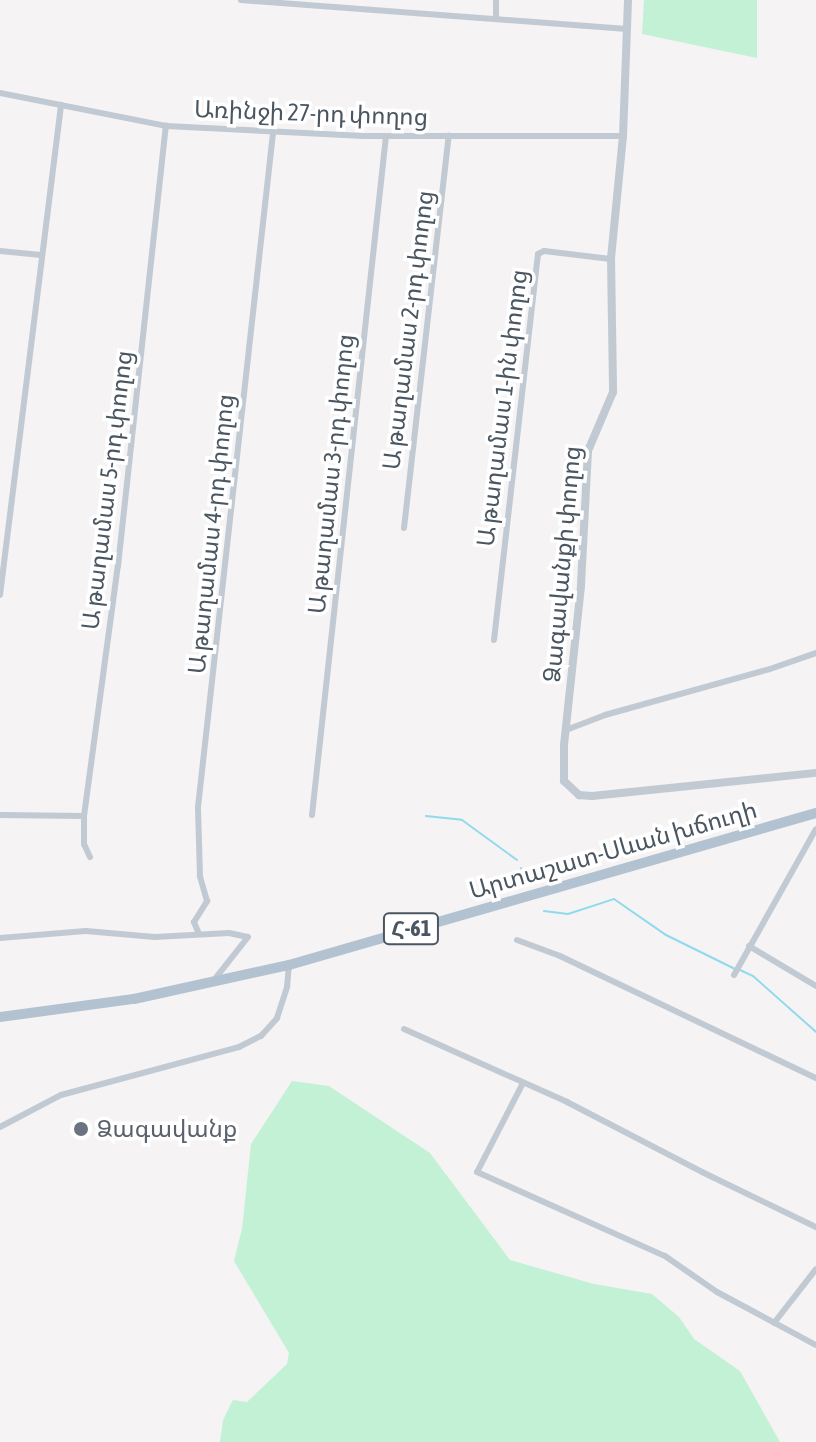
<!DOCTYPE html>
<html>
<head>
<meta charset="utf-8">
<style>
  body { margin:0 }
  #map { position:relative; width:816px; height:1442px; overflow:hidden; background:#f5f3f3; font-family:"Asap Condensed","Noto Sans Armenian",sans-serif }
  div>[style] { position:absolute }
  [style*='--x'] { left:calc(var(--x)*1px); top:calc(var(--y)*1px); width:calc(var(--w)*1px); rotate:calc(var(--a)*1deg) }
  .green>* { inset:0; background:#c3f1d5 }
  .stream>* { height:2px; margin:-1px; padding:0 1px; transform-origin:1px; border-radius:1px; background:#90daee }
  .minor>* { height:6px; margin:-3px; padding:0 3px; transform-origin:3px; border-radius:3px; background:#c1cad2 }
  .tertiary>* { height:8px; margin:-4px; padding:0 4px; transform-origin:4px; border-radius:4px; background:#c1cad2 }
  .primary>* { height:10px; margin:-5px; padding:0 5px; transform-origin:5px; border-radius:5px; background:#b3c2d1 }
  .dots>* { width:22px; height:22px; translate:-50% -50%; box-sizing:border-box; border:4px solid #fff; border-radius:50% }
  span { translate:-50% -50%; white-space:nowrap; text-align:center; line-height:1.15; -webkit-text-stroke:7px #fff; paint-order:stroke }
  .shield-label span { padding:2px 6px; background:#fff; border:2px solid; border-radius:6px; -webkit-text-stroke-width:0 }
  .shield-label { font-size:22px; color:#4a5661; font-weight:700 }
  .street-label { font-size:24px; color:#4a5661 }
  .worship-label { font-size:24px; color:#5b616d }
  .left { translate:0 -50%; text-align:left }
</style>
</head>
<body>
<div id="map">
  <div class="green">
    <i style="clip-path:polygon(644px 0,757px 0,757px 58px,642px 34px)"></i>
    <i style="clip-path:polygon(292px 1081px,329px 1086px,430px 1153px,510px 1260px,594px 1284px,652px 1294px,679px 1317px,694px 1339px,740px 1371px,780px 1442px,220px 1442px,223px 1420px,233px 1400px,247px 1402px,287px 1364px,289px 1353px,234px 1261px,242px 1229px,251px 1144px)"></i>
  </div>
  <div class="stream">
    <i style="--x:426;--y:816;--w:36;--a:6"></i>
    <i style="--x:462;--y:820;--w:68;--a:36"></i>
    <i style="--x:521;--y:868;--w:8;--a:76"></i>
    <i style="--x:544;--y:911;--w:24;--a:7"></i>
    <i style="--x:568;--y:914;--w:48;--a:-18.1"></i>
    <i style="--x:614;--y:899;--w:63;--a:34.7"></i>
    <i style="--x:666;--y:935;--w:77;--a:26.2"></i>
    <i style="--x:740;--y:970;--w:14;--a:25"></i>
    <i style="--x:753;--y:976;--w:84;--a:41.6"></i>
  </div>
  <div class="minor">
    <i style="--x:241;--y:0;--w:387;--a:4.3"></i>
    <i style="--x:496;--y:19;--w:19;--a:-90"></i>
    <i style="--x:0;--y:93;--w:169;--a:11.2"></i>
    <i style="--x:166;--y:126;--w:198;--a:2.9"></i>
    <i style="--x:364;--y:136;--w:259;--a:0"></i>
    <i style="--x:0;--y:251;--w:41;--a:5.6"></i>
    <i style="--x:404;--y:528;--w:395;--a:-83.5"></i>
    <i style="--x:0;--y:595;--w:494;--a:-82.9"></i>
    <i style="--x:494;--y:640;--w:388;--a:-83.5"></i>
    <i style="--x:538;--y:254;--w:7;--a:-27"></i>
    <i style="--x:544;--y:251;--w:67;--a:6.8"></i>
    <i style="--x:566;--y:730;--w:42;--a:-21"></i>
    <i style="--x:605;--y:715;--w:171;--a:-15.6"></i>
    <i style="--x:770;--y:669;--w:49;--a:-19.2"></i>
    <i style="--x:0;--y:815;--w:84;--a:0.7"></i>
    <i style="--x:312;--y:815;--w:683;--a:-83.78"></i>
    <i style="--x:90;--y:857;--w:14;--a:-115"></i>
    <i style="--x:84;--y:844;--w:28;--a:-90"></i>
    <i style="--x:84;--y:816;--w:252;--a:-82.3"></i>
    <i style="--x:118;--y:566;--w:443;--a:-83.8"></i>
    <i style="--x:199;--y:934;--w:13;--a:-113"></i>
    <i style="--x:194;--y:922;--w:25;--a:-58"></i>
    <i style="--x:207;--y:901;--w:26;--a:-106"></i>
    <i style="--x:200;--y:876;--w:69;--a:-91.7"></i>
    <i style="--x:198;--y:807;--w:678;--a:-83.65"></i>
    <i style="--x:0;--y:938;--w:86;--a:-4.7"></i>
    <i style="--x:86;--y:931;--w:69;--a:5"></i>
    <i style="--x:155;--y:937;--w:74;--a:-3.1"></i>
    <i style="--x:229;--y:933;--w:19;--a:12"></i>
    <i style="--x:248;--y:937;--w:55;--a:128.3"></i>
    <i style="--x:517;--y:940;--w:46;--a:20.4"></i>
    <i style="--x:560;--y:956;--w:284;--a:25.5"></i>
    <i style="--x:749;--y:946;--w:78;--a:30.8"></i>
    <i style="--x:734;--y:975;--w:167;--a:-60.7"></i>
    <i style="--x:404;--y:1029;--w:179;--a:24.1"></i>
    <i style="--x:567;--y:1102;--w:152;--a:27.4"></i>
    <i style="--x:702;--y:1172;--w:127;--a:25.8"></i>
    <i style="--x:523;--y:1083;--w:100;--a:117.3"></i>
    <i style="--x:477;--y:1172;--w:206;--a:24.1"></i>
    <i style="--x:665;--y:1256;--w:63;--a:34.7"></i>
    <i style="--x:717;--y:1292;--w:112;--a:28.2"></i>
    <i style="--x:0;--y:1127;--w:69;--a:-27.7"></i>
    <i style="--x:61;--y:1095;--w:184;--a:-15.1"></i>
    <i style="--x:239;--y:1047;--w:25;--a:-27"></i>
    <i style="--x:261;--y:1036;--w:24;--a:-48"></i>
    <i style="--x:277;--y:1018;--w:33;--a:-72"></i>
    <i style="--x:287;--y:987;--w:22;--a:-85"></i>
    <i style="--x:774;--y:1323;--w:68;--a:-52.1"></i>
  </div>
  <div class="tertiary">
    <i style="--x:628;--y:0;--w:136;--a:92.1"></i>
    <i style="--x:623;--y:136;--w:124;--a:95.6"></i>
    <i style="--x:611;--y:259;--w:133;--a:89.1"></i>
    <i style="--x:613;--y:392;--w:64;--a:113"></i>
    <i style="--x:588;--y:451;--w:135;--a:93"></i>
    <i style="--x:581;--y:586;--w:160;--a:96.1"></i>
    <i style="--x:564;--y:745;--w:36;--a:90"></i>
    <i style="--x:564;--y:781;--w:21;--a:43"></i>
    <i style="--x:579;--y:795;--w:13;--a:4"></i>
    <i style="--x:592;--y:796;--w:225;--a:-5.9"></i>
  </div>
  <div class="primary">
    <i style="--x:0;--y:1017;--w:135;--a:-7.7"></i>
    <i style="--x:134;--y:999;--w:159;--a:-12.4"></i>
    <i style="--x:289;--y:965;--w:548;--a:-16.09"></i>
  </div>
  <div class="dots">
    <i style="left:81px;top:1129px;background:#6b7280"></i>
  </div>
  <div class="shield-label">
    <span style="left:411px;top:929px">Հ-61</span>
  </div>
  <div class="street-label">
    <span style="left:311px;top:113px;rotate:2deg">Առինջի 27-րդ փողոց</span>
    <span style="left:408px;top:330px;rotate:-83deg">Ա թաղամաս 2-րդ փողոց</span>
    <span style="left:502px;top:408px;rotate:-83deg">Ա թաղամաս 1-ին փողոց</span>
    <span style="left:331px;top:474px;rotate:-84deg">Ա թաղամաս 3-րդ փողոց</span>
    <span style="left:107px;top:490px;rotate:-83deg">Ա թաղամաս 5-րդ փողոց</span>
    <span style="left:211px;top:534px;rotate:-84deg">Ա թաղամաս 4-րդ փողոց</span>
    <span style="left:562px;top:564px;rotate:-85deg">Ձագավանքի փողոց</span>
    <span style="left:613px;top:850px;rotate:-16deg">Արտաշատ-Սևան խճուղի</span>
  </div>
  <div class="worship-label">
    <span class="left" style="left:97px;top:1129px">Ձագավանք</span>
  </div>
</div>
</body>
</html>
